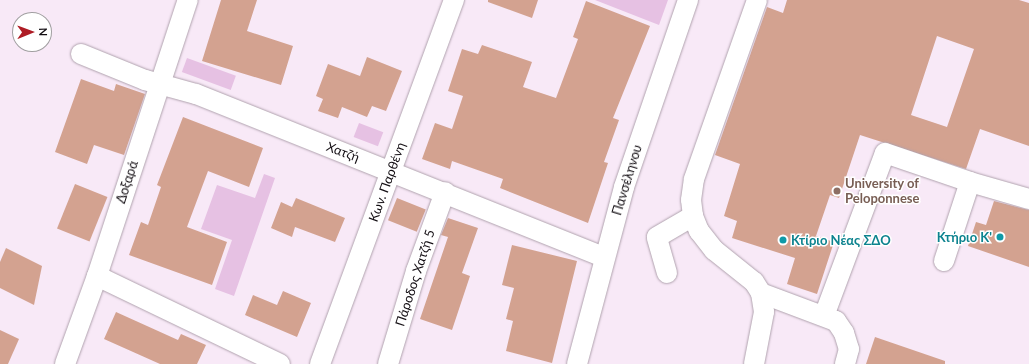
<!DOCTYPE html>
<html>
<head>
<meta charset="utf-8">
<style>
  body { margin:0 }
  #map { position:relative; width:1029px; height:364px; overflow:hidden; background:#f8e9f7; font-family:Lato,sans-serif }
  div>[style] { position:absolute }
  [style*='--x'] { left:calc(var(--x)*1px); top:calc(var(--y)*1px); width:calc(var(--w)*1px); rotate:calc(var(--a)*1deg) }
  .green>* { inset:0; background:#e6c1e3; transform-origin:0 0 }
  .building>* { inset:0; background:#d3a290; transform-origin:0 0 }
  .roads { filter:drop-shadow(0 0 1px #b0a2ae) drop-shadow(0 0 1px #b0a2ae) }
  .minor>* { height:20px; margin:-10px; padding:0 10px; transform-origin:10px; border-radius:10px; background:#fff }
  .dots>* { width:11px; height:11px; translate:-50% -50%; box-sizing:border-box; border:2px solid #fff; border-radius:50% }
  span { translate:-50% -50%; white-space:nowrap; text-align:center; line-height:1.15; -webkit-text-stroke:3px #fff; paint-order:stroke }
  .street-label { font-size:13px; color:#130e13 }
  .education-label { font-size:13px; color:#785e54; font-weight:700 }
  .left { translate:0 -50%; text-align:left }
  .culture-label { font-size:13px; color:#0d838f; font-weight:700 }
  .right { translate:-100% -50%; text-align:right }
  .north { position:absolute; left:12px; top:12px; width:40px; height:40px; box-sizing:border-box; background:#fff; border:1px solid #a19fa1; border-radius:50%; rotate:89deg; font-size:11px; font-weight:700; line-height:16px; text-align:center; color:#130e13 }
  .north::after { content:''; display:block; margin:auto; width:14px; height:18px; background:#ae1c25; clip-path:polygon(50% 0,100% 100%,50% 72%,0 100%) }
</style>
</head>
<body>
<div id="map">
  <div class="green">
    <i style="clip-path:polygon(595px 0,668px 0,659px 25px)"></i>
    <i style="left:187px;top:58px;width:52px;height:15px;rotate:20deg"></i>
    <i style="left:359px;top:123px;width:26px;height:15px;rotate:21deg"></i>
    <i style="clip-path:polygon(264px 174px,275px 178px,234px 296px,215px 289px,232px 240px,201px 229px,217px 185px,255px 198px)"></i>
  </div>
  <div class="building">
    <i style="clip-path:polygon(221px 0,257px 0,247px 31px,293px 46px,281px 85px,202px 61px)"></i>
    <i style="clip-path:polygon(488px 0,538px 0,532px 18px,488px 2px)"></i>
    <i style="clip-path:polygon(evenodd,787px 0,1019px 0,1029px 3px,1029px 146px,980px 129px,966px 169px,860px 135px,839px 198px,830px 195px,816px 236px,834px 242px,817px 294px,787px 284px,795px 258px,732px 238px,737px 221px,724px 216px,740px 164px,715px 155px,767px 7px,783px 13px,787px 0,937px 36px,974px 49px,947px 127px,911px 115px,937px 36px)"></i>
    <i style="clip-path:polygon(586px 1px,650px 26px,613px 118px,619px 120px,604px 162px,608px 163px,588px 223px,500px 188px,503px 179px,452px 161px,450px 169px,422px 159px,435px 123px,452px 129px,463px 96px,448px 91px,462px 49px,478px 54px,482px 45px,532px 62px,523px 87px,556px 98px,578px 39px,573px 37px)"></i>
    <i style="clip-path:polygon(367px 57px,402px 71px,386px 111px,372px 106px,367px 117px,342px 107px,338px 118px,318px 111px,323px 99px,316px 96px,328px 64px,360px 76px)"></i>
    <i style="clip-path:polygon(81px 79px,114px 91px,116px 84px,145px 94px,124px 155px,94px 145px,87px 164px,55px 152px)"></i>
    <i style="clip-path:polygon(183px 117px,263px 148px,249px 187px,208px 171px,187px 227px,227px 242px,212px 285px,129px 255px,141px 222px,148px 225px,161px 187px,157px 185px)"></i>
    <i style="left:75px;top:184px;width:35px;height:48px;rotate:22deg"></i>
    <i style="clip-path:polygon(296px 198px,345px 218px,335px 242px,295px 227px,292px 237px,271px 228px,281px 202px,292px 207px)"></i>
    <i style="left:397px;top:198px;width:31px;height:24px;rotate:22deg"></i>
    <i style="clip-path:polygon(994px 201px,1029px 210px,1029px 267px,968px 246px,976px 222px,986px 225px)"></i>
    <i style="clip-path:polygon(448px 218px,478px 228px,462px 273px,470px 276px,452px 330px,420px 319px,448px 237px,441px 235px)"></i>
    <i style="clip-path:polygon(512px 245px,577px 261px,552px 363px,506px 351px,513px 321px,506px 319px,514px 288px,502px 285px)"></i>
    <i style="clip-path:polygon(6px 248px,42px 266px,34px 305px,0 288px,0 262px)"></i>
    <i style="clip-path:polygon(283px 291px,311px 303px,297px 337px,245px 315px,253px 295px,277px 305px)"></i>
    <i style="clip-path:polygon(116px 312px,178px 340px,181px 334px,206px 345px,197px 364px,160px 364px,104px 339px)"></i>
    <i style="clip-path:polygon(0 330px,19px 339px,8px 364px,0 364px)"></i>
    <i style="clip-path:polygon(875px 337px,945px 361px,945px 364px,866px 364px)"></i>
  </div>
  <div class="roads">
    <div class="minor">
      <i style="--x:81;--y:54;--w:69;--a:22.1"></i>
      <i style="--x:145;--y:80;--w:53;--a:15.4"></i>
      <i style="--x:196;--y:94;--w:439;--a:21.8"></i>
      <i style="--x:944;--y:261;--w:83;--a:-71.8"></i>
      <i style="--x:970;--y:182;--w:61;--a:16.1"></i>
      <i style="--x:667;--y:273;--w:37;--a:-106"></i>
      <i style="--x:657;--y:237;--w:42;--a:-30.3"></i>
      <i style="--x:97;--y:276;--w:203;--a:25.7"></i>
      <i style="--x:761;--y:293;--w:80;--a:20.5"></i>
      <i style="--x:836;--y:321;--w:14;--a:56"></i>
      <i style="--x:844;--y:333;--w:17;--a:73"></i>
      <i style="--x:849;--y:349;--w:16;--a:105"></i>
      <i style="--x:824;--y:316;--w:174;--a:-69.5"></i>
      <i style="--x:885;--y:153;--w:90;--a:18.8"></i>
      <i style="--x:65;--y:364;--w:94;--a:-70"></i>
      <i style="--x:97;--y:276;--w:291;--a:-71.8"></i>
      <i style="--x:320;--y:364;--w:388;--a:-69.8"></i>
      <i style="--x:388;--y:364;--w:97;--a:-73.2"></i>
      <i style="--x:416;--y:271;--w:84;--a:-69.8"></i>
      <i style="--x:577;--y:364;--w:183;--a:-75.1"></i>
      <i style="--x:624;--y:187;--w:198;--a:-71.1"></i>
      <i style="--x:754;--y:364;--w:53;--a:-79.1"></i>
      <i style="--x:764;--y:312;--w:19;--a:-99"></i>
      <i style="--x:761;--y:293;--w:13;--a:-122"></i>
      <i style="--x:754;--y:282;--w:51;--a:-141.3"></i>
      <i style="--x:714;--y:250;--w:24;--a:-128"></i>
      <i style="--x:699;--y:231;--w:16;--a:-112"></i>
      <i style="--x:693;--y:216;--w:16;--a:-97"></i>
      <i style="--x:691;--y:200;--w:21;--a:-82"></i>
      <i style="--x:694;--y:179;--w:190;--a:-70.6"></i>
    </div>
  </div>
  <div class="dots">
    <i style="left:837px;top:191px;background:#8d6e63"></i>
    <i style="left:1000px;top:237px;background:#0f9aa8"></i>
    <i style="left:783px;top:240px;background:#0f9aa8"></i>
  </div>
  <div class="street-label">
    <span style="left:343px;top:152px;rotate:21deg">Χατζή</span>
    <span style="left:627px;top:180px;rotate:-73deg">Πανσέληνου</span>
    <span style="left:127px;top:182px;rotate:-72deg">Δοξαρά</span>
    <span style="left:387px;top:182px;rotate:-70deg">Κων. Παρθένη</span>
    <span style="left:415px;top:278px;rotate:-72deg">Πάροδος Χατζή 5</span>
  </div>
  <div class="education-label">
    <span class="left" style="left:845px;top:191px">University of<br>Peloponnese</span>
  </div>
  <div class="culture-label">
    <span class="right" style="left:992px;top:237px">Κτήριο Κ'</span>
    <span class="left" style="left:791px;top:240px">Κτίριο Νέας ΣΔΟ</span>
  </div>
  <div class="north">N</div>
</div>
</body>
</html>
